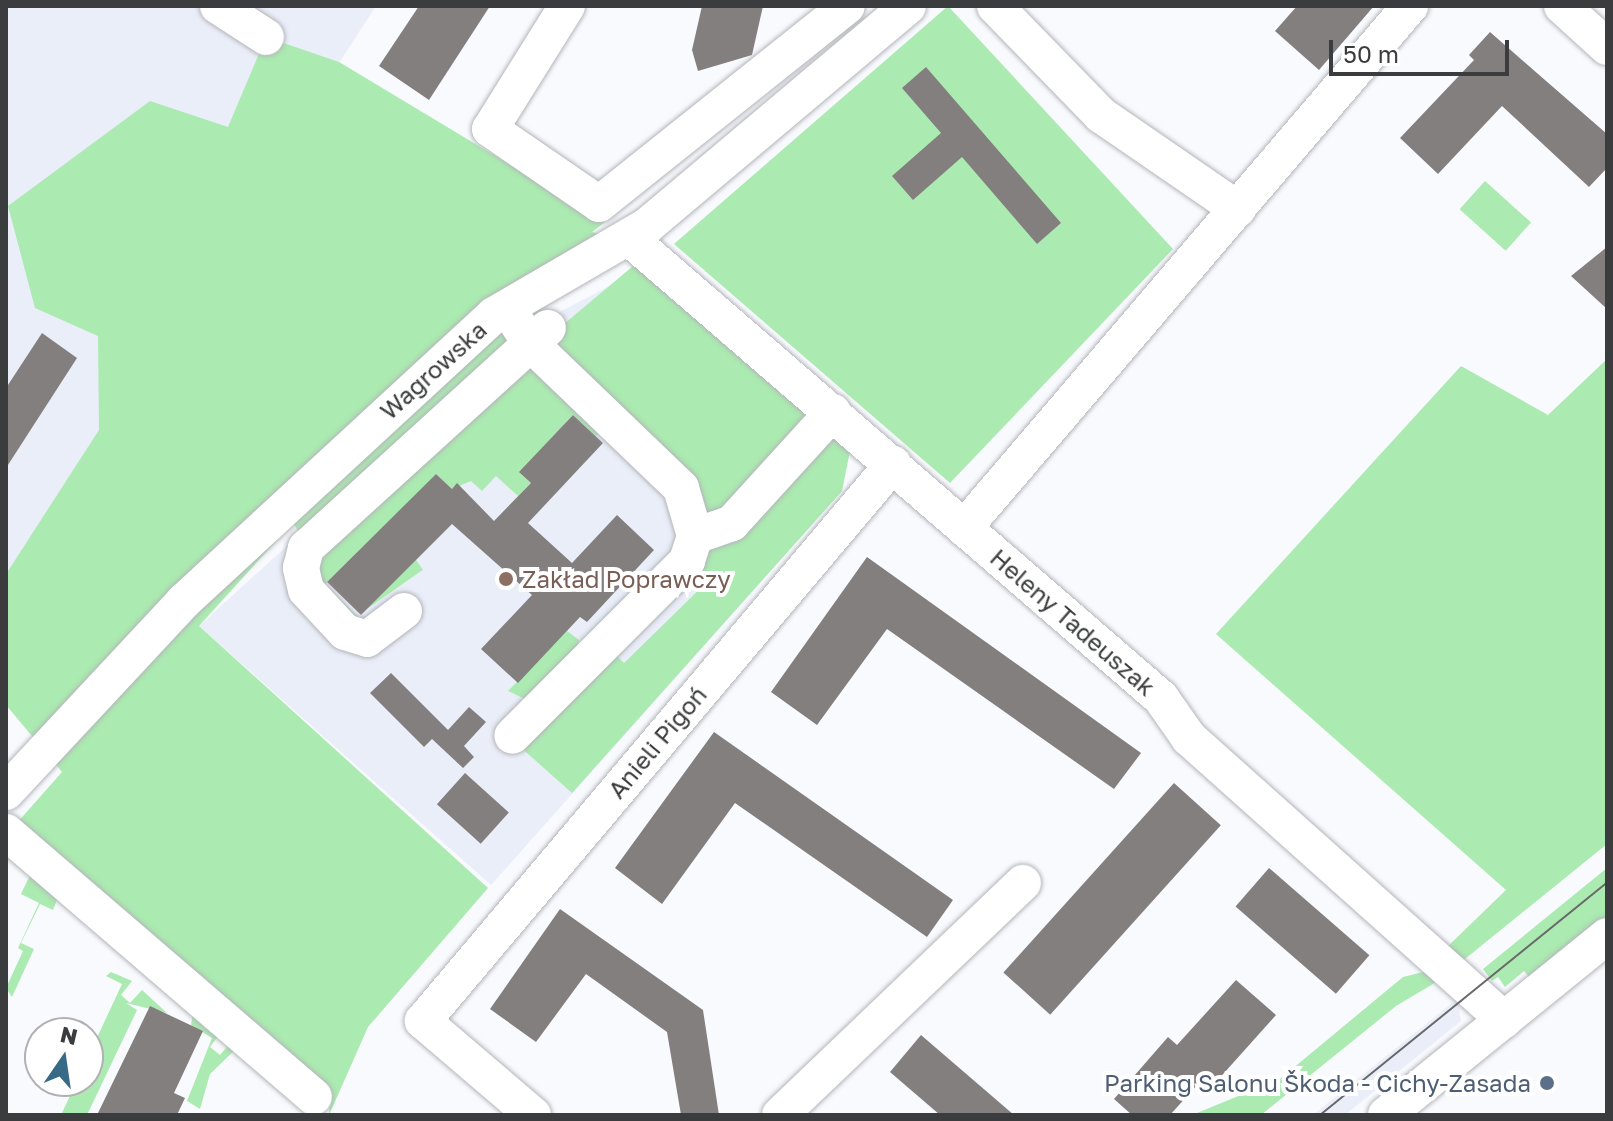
<!DOCTYPE html>
<html>
<head>
<meta charset="utf-8">
<style>
  body { margin:0 }
  #map { position:relative; width:1613px; height:1121px; overflow:hidden; background:#f8fafe; font-family:"Golos Text",sans-serif }
  div>[style] { position:absolute }
  [style*='--x'] { left:calc(var(--x)*1px); top:calc(var(--y)*1px); width:calc(var(--w)*1px); rotate:calc(var(--a)*1deg) }
  .built>* { inset:0; background:#eaeef9 }
  .green>* { inset:0; background:#abeab0; transform-origin:0 0 }
  .building>* { inset:0; background:#847f7f; transform-origin:0 0 }
  .roads { filter:drop-shadow(0 0 2px #b3b5b9) drop-shadow(0 0 2px #b3b5b9) }
  .minor>* { height:36px; margin:-18px; padding:0 18px; transform-origin:18px; border-radius:18px; background:#fff }
  .tram>* { height:2px; margin:-1px; padding:0 1px; transform-origin:1px; border-radius:1px; background:#67696a }
  .dots>* { width:22px; height:22px; translate:-50% -50%; box-sizing:border-box; border:4px solid #fff; border-radius:50% }
  span { translate:-50% -50%; white-space:nowrap; text-align:center; line-height:1.15; -webkit-text-stroke:8px #fff; paint-order:stroke }
  .street-label { font-size:24px; color:#3b3c3d }
  .education-label { font-size:24px; color:#785e54 }
  .left { translate:0 -50%; text-align:left }
  .service-label { font-size:24px; color:#4e5e75 }
  .right { translate:-100% -50%; text-align:right }
  .frame { position:absolute; inset:0; border:8px solid #3b3c3d; pointer-events:none }
  .north { position:absolute; left:24px; top:1017px; width:80px; height:80px; box-sizing:border-box; background:#fff; border:2px solid #b1b1b1; border-radius:50%; rotate:13deg; font-size:22px; font-weight:700; line-height:32px; text-align:center; color:#3b3c3d }
  .north::after { content:''; display:block; margin:auto; width:28px; height:36px; background:#366a87; clip-path:polygon(50% 0,100% 100%,50% 72%,0 100%) }
  .scale { position:absolute; left:1329px; top:40px; width:180px; height:36px; box-sizing:border-box; border:4px solid #3b3c3d; border-top:0; padding-left:10px; font-size:24px; line-height:28px; white-space:nowrap; color:#3b3c3d; -webkit-text-stroke:6px #fff; paint-order:stroke }
</style>
</head>
<body>
<div id="map">
  <div class="built">
    <i style="clip-path:polygon(6px 6px,376px 6px,6px 574px)"></i>
    <i style="clip-path:polygon(646px 267px,842px 491px,491px 885px,199px 626px,523px 331px)"></i>
    <i style="clip-path:polygon(1457px 999px,1461px 1021px,1345px 1115px,1313px 1115px)"></i>
  </div>
  <div class="green">
    <i style="clip-path:polygon(948px 6px,1173px 249px,950px 483px,674px 244px)"></i>
    <i style="clip-path:polygon(266px 37px,339px 62px,605px 222px,592px 232px,618px 239px,299px 532px,288px 516px,277px 540px,199px 626px,488px 888px,368px 1027px,329px 1115px,329px 1105px,16px 824px,62px 772px,6px 705px,6px 574px,99px 430px,98px 336px,35px 308px,8px 206px,150px 101px,228px 127px)"></i>
    <i style="left:1485px;top:181px;width:62px;height:38px;rotate:42deg"></i>
    <i style="clip-path:polygon(639px 261px,851px 446px,842px 491px,572px 793px,518px 745px,610px 649px,624px 663px,709px 580px,696px 566px,704px 549px,556px 344px,564px 324px)"></i>
    <i style="clip-path:polygon(1607px 359px,1607px 844px,1460px 963px,1445px 949px,1506px 890px,1216px 634px,1461px 366px,1548px 415px)"></i>
    <i style="clip-path:polygon(526px 364px,600px 432px,596px 436px,573px 415px,520px 472px,531px 483px,518px 496px,496px 476px,482px 491px,471px 481px,452px 489px,436px 474px,325px 584px,367px 626px,350px 624px,309px 568px)"></i>
    <i style="left:416px;top:560px;width:12px;height:67px;rotate:55deg"></i>
    <i style="clip-path:polygon(567px 631px,579px 640px,573px 661px,525px 699px,508px 691px)"></i>
    <i style="clip-path:polygon(1607px 868px,1607px 916px,1530px 978px,1524px 971px,1505px 987px,1498px 977px,1492px 981px,1483px 969px)"></i>
    <i style="clip-path:polygon(31px 873px,58px 897px,53px 910px,40px 904px,21px 943px,34px 949px,12px 997px,6px 988px,23px 951px,18px 948px,39px 903px,21px 894px)"></i>
    <i style="clip-path:polygon(1427px 971px,1438px 981px,1396px 1006px,1261px 1115px,1192px 1115px,1280px 1079px,1403px 977px)"></i>
    <i style="clip-path:polygon(111px 972px,132px 981px,121px 995px,130px 1003px,142px 990px,167px 1013px,126px 1003px,137px 1010px,87px 1115px,61px 1115px,77px 1081px,88px 1081px,88px 1057px,122px 984px,106px 976px)"></i>
    <i style="clip-path:polygon(193px 1013px,222px 1031px,210px 1047px,220px 1055px,233px 1040px,239px 1046px,210px 1074px,200px 1109px,187px 1101px,212px 1038px,191px 1025px)"></i>
  </div>
  <div class="building">
    <i style="clip-path:polygon(419px 6px,490px 6px,429px 100px,379px 66px)"></i>
    <i style="clip-path:polygon(702px 6px,763px 6px,752px 55px,698px 71px,692px 50px)"></i>
    <i style="clip-path:polygon(1297px 6px,1374px 6px,1319px 70px,1275px 31px)"></i>
    <i style="clip-path:polygon(1490px 32px,1607px 134px,1607px 168px,1589px 187px,1502px 106px,1438px 174px,1400px 138px,1474px 60px,1469px 55px)"></i>
    <i style="clip-path:polygon(926px 67px,1061px 223px,1037px 244px,962px 157px,913px 200px,892px 176px,941px 133px,902px 88px)"></i>
    <i style="clip-path:polygon(1607px 247px,1607px 309px,1571px 276px)"></i>
    <i style="clip-path:polygon(42px 333px,77px 358px,6px 468px,6px 388px)"></i>
    <i style="clip-path:polygon(573px 415px,603px 443px,528px 523px,572px 563px,617px 515px,654px 550px,587px 622px,580px 617px,518px 683px,481px 649px,532px 595px,452px 524px,361px 615px,327px 582px,436px 474px,452px 489px,457px 483px,494px 521px,531px 483px,519px 472px)"></i>
    <i style="clip-path:polygon(867px 557px,1141px 753px,1114px 789px,887px 629px,817px 725px,771px 692px)"></i>
    <i style="clip-path:polygon(391px 673px,448px 730px,469px 707px,486px 722px,464px 746px,474px 757px,463px 768px,432px 739px,424px 747px,370px 693px)"></i>
    <i style="clip-path:polygon(714px 732px,953px 900px,927px 937px,735px 803px,662px 904px,615px 868px)"></i>
    <i style="left:465px;top:773px;width:59px;height:42px;rotate:42deg"></i>
    <i style="left:1174px;top:783px;width:63px;height:255px;rotate:42deg"></i>
    <i style="left:1269px;top:868px;width:133px;height:51px;rotate:41deg"></i>
    <i style="clip-path:polygon(560px 909px,703px 1010px,719px 1115px,681px 1115px,667px 1032px,586px 974px,536px 1042px,490px 1009px)"></i>
    <i style="clip-path:polygon(1236px 980px,1276px 1015px,1216px 1082px,1207px 1074px,1170px 1115px,1132px 1115px,1114px 1099px,1168px 1037px,1177px 1045px)"></i>
    <i style="clip-path:polygon(150px 1006px,203px 1031px,174px 1093px,185px 1098px,177px 1115px,97px 1115px)"></i>
    <i style="clip-path:polygon(921px 1035px,1014px 1115px,940px 1115px,890px 1072px)"></i>
  </div>
  <div class="roads">
    <div class="minor">
      <i style="--x:218;--y:6;--w:57;--a:32.9"></i>
      <i style="--x:567;--y:6;--w:145;--a:122"></i>
      <i style="--x:490;--y:129;--w:132;--a:34.5"></i>
      <i style="--x:599;--y:204;--w:317;--a:-38.6"></i>
      <i style="--x:995;--y:6;--w:152;--a:45.8"></i>
      <i style="--x:1101;--y:115;--w:166;--a:34.5"></i>
      <i style="--x:1562;--y:6;--w:61;--a:42.3"></i>
      <i style="--x:629;--y:238;--w:703;--a:40.85"></i>
      <i style="--x:1161;--y:698;--w:49;--a:55"></i>
      <i style="--x:1189;--y:738;--w:423;--a:41.8"></i>
      <i style="--x:507;--y:308;--w:43;--a:56.3"></i>
      <i style="--x:531;--y:344;--w:208;--a:43.8"></i>
      <i style="--x:681;--y:488;--w:50;--a:73.7"></i>
      <i style="--x:695;--y:536;--w:26;--a:108"></i>
      <i style="--x:687;--y:561;--w:247;--a:135"></i>
      <i style="--x:964;--y:528;--w:687;--a:-49.49"></i>
      <i style="--x:695;--y:536;--w:39;--a:-19"></i>
      <i style="--x:732;--y:523;--w:150;--a:-47.7"></i>
      <i style="--x:404;--y:611;--w:46;--a:142.9"></i>
      <i style="--x:367;--y:639;--w:23;--a:-162"></i>
      <i style="--x:345;--y:632;--w:57;--a:-132.9"></i>
      <i style="--x:306;--y:590;--w:23;--a:-103"></i>
      <i style="--x:301;--y:568;--w:21;--a:-76"></i>
      <i style="--x:306;--y:548;--w:327;--a:-42.3"></i>
      <i style="--x:6;--y:792;--w:260;--a:-47"></i>
      <i style="--x:183;--y:602;--w:423;--a:-42.7"></i>
      <i style="--x:494;--y:315;--w:177;--a:-30.2"></i>
      <i style="--x:647;--y:226;--w:341;--a:-40.1"></i>
      <i style="--x:6;--y:832;--w:406;--a:40.7"></i>
      <i style="--x:533;--y:1115;--w:145;--a:-139.5"></i>
      <i style="--x:423;--y:1021;--w:729;--a:-49.84"></i>
      <i style="--x:780;--y:1115;--w:336;--a:-43.7"></i>
      <i style="--x:1386;--y:1115;--w:284;--a:-39"></i>
    </div>
  </div>
  <div class="tram">
    <i style="--x:1320;--y:1115;--w:369;--a:-39"></i>
  </div>
  <div class="dots">
    <i style="left:506px;top:579px;background:#8d6e63"></i>
    <i style="left:1547px;top:1083px;background:#5c6f8a"></i>
  </div>
  <div class="street-label">
    <span style="left:433px;top:370px;rotate:-42deg">Wagrowska</span>
    <span style="left:1073px;top:622px;rotate:41deg">Heleny Tadeuszak</span>
    <span style="left:657px;top:742px;rotate:-50deg">Anieli Pigoń</span>
  </div>
  <div class="education-label">
    <span class="left" style="left:522px;top:579px">Zakład Poprawczy</span>
  </div>
  <div class="service-label">
    <span class="right" style="left:1531px;top:1083px">Parking Salonu Škoda - Cichy-Zasada</span>
  </div>
  <div class="frame"></div>
  <div class="north">N</div>
  <div class="scale">50 m</div>
</div>
</body>
</html>
